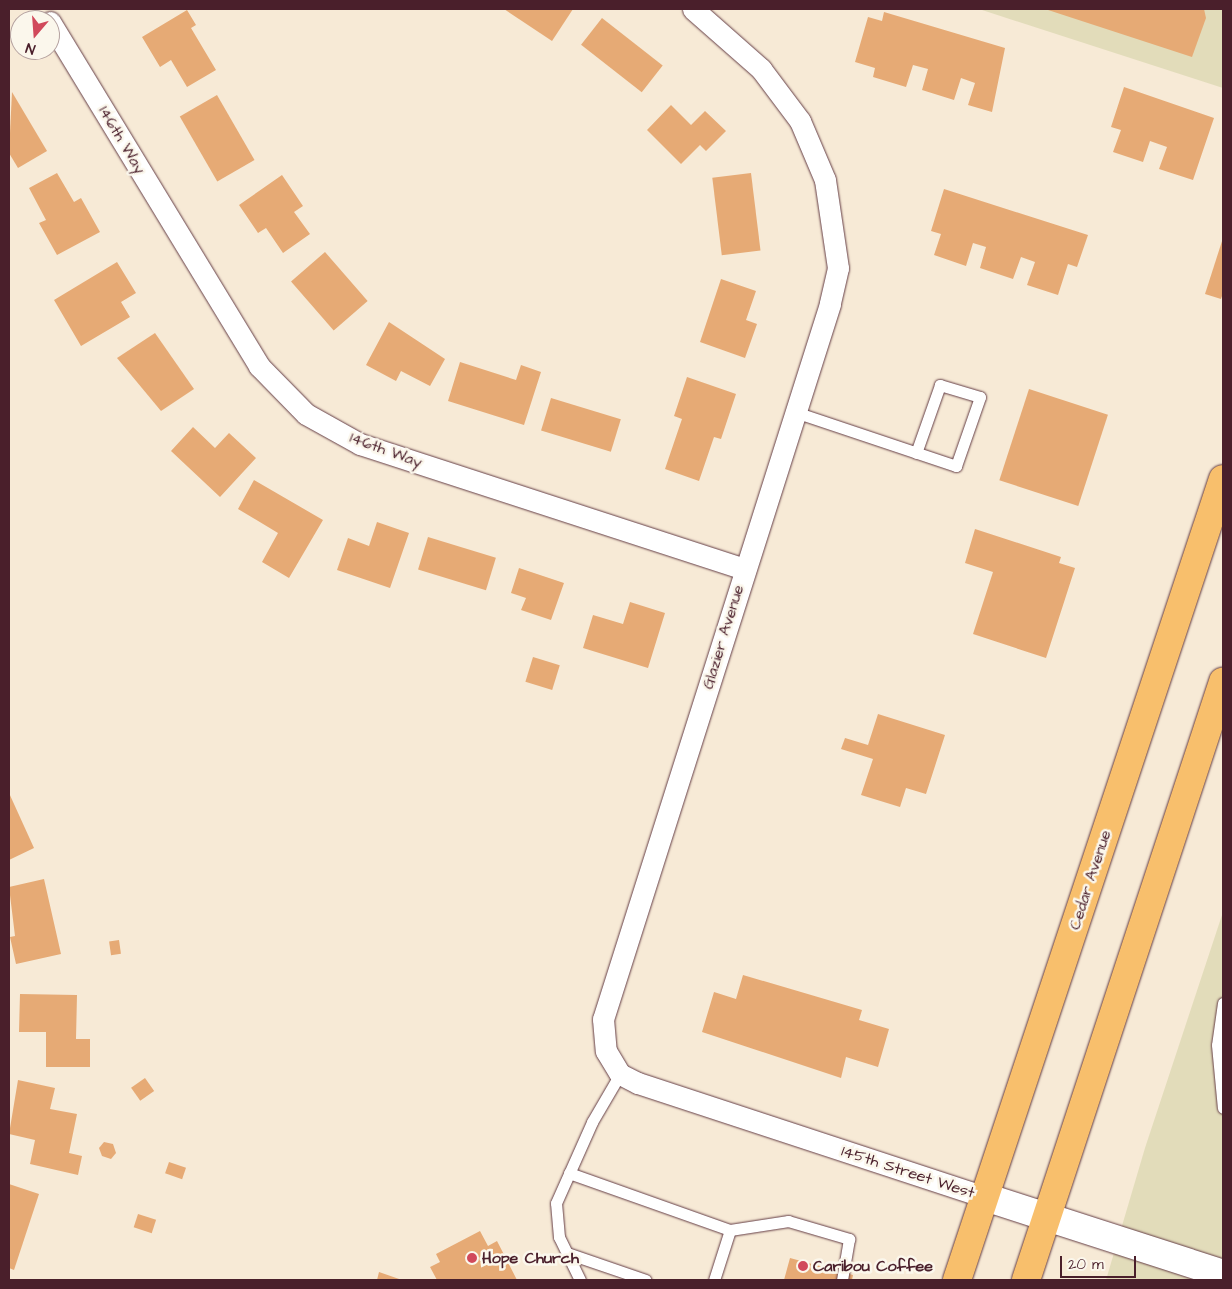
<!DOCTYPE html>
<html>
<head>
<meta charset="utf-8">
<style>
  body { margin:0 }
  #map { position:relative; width:1232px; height:1289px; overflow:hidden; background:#f7ead6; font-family:"Architects Daughter",sans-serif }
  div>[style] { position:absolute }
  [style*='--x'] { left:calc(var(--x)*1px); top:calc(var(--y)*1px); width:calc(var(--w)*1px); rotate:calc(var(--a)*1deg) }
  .built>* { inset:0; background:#e2dcba }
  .building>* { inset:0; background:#e6aa75; transform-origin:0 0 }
  .roads { filter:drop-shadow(0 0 1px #643d45) drop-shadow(0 0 1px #643d45) }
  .service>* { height:11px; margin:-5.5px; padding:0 5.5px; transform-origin:5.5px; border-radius:5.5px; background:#fff }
  .minor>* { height:21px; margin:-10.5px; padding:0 10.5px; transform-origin:10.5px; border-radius:10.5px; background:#fff }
  .tertiary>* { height:28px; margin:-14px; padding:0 14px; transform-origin:14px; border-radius:14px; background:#fff }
  .trunk>* { height:28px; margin:-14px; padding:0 14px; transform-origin:14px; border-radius:14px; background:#f8bf6c }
  .dots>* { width:14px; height:14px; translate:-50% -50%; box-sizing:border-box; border:2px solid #fbf7ec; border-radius:50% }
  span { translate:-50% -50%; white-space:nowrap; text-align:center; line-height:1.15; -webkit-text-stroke:5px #fbf7ec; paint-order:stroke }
  .street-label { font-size:16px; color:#4a1f2b }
  .poi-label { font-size:16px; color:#4a1f2b; font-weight:700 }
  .left { translate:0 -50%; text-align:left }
  .frame { position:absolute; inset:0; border:10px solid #4a1f2b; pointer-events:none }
  .north { position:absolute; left:10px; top:10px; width:50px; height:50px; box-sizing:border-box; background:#fbf7ec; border:1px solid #b4a19f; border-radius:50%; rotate:198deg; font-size:14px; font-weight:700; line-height:20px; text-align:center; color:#4a1f2b }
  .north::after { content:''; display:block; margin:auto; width:18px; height:22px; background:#d1495b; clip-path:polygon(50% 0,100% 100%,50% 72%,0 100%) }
  .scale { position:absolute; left:1060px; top:1256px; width:76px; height:22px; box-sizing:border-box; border:2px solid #4a1f2b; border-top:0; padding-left:6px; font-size:15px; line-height:18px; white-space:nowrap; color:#4a1f2b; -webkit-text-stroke:4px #fbf7ec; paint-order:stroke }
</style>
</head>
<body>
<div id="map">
  <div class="built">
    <i style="clip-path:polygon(979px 9px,1223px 9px,1223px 88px)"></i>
    <i style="clip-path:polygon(1223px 912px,1223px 1280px,1106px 1280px,1145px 1148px)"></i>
  </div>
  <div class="building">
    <i style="clip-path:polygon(504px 9px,573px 9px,552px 41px)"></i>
    <i style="clip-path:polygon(1045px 9px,1204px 9px,1206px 18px,1192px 57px)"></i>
    <i style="clip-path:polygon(187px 10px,196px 25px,191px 28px,216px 70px,187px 87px,171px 60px,160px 67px,142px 37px)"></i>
    <i style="clip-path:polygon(884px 12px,1005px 48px,992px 112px,968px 105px,975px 83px,961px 78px,954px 100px,922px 90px,928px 69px,913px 65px,906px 87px,873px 77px,875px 68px,855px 62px,868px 17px,882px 21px)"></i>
    <i style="left:602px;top:18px;width:77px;height:34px;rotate:38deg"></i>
    <i style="clip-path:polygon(1124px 87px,1214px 118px,1193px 180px,1159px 169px,1167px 147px,1150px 141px,1143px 162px,1113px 152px,1121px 130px,1111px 127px)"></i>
    <i style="clip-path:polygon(12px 92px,47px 151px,18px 168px,9px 153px)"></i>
    <i style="left:217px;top:95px;width:75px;height:43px;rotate:60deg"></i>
    <i style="clip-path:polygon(671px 105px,691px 125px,705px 111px,726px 131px,706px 151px,700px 145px,681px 164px,647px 130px)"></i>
    <i style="clip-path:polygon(57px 173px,74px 202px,81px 198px,100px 232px,57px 255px,39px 223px,46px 220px,29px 188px)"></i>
    <i style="left:751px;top:173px;width:78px;height:39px;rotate:83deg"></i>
    <i style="clip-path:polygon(282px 175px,303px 206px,294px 212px,310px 234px,283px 253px,266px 228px,258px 233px,239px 205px)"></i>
    <i style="clip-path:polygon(944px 189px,1088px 235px,1077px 267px,1068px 264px,1058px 295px,1027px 285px,1035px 262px,1021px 257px,1013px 279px,980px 268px,986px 247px,973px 243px,966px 266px,934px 255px,941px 234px,931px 231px)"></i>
    <i style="clip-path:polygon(1223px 238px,1223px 293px,1221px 299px,1205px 294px)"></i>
    <i style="left:325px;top:252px;width:65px;height:45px;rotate:49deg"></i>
    <i style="clip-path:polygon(117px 262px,136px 293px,121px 302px,130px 317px,81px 346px,54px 300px)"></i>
    <i style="clip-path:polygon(721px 279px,756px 291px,746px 320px,757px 324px,745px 358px,700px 342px)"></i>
    <i style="clip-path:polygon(389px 322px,445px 359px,430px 386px,401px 371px,396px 381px,366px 365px)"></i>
    <i style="clip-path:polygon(155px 333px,194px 389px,161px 411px,117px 358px)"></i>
    <i style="clip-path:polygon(460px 362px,516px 380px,521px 365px,541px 372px,524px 425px,448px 401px)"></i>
    <i style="clip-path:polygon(687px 377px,736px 394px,721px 439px,714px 437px,699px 481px,665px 469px,682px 419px,674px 416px)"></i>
    <i style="left:1029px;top:389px;width:83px;height:96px;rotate:18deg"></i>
    <i style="left:551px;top:398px;width:73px;height:34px;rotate:17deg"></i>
    <i style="clip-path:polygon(193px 427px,215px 448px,229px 433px,256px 458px,220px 497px,171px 451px)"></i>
    <i style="clip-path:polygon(254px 480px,323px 520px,289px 578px,262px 562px,278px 533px,238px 509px)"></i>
    <i style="clip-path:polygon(377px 522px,409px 533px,390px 588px,337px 570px,348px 538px,369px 546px)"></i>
    <i style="clip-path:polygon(975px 529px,1061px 557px,1059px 563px,1075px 568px,1046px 658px,973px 634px,993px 572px,965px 563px)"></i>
    <i style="left:428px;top:537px;width:71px;height:34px;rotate:17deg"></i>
    <i style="clip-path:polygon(519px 568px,564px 583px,551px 620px,521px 610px,526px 598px,511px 593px)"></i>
    <i style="clip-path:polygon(630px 602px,665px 613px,648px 668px,583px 648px,593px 615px,623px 624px)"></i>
    <i style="left:533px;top:657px;width:28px;height:26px;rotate:17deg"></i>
    <i style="clip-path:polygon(878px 714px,945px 735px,926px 794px,906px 788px,900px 807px,861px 795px,873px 759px,841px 749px,845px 738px,868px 745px)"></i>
    <i style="clip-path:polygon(9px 793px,34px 848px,9px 860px)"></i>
    <i style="clip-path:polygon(44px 879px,61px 954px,16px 964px,10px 937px,15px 936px,9px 887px)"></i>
    <i style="left:119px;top:940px;width:14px;height:10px;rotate:82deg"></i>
    <i style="clip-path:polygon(743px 975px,862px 1010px,859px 1020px,889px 1029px,878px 1067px,846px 1057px,841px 1078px,702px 1032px,714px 992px,736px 999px)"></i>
    <i style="clip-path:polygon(20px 994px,77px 995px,76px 1039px,90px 1039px,90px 1067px,46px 1067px,46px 1032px,19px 1032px)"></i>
    <i style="left:145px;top:1078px;width:16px;height:17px;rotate:55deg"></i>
    <i style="clip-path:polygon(18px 1080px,55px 1088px,50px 1109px,77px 1114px,69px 1153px,82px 1156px,78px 1175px,30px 1164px,35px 1140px,9px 1134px)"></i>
    <i style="clip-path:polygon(104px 1142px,113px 1144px,116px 1153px,111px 1159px,102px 1156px,99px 1148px)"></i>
    <i style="left:169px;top:1162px;width:18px;height:12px;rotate:19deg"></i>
    <i style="clip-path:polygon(9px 1184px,39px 1194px,14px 1270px,9px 1268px)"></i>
    <i style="left:138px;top:1214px;width:19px;height:14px;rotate:18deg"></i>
    <i style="clip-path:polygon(480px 1231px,488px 1246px,497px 1241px,517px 1280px,437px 1280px,430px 1267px,440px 1262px,436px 1254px)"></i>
    <i style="clip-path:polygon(790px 1258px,853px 1275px,852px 1280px,784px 1280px)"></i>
    <i style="clip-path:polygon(379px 1272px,402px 1280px,377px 1280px)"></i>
  </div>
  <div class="roads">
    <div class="service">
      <i style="--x:795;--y:412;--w:170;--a:18.5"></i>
      <i style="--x:956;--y:466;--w:73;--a:-70.8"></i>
      <i style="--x:980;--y:397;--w:42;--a:-163.3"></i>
      <i style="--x:940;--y:385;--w:72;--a:109.4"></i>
      <i style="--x:1223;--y:1003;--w:42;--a:98.1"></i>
      <i style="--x:1217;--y:1045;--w:63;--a:84.6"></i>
      <i style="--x:569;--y:1173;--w:171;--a:19.5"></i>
      <i style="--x:730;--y:1230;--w:52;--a:107.7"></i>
      <i style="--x:730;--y:1230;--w:59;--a:-8.8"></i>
      <i style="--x:788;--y:1221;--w:64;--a:16.4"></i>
      <i style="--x:849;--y:1239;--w:42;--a:99.7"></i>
      <i style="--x:567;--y:1253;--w:83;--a:18.9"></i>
      <i style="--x:580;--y:1280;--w:48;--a:-116"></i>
      <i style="--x:559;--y:1237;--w:34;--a:-95"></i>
      <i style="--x:556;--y:1203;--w:89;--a:-66"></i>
      <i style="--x:592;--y:1122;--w:56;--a:-59.7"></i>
    </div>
    <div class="minor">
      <i style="--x:693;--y:9;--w:91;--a:41.4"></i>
      <i style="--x:761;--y:69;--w:65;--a:53.1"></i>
      <i style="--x:800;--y:121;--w:64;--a:67"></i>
      <i style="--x:825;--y:180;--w:89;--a:81.6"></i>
      <i style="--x:838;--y:268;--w:37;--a:103"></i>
      <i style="--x:830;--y:304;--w:750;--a:107.61"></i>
      <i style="--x:603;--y:1019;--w:32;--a:85"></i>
      <i style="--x:606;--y:1051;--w:27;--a:59"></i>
      <i style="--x:620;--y:1074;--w:20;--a:27"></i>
      <i style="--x:638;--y:1083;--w:365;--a:18.2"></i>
      <i style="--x:50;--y:22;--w:403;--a:58.7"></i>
      <i style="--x:259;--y:366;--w:67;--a:45.6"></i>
      <i style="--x:306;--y:414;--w:62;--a:29.1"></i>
      <i style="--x:360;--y:444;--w:405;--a:18"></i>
    </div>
    <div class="tertiary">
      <i style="--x:985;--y:1197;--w:250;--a:17.9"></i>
    </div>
    <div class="trunk">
      <i style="--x:957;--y:1280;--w:844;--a:-71.63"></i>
      <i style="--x:1026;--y:1280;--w:630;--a:-71.77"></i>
    </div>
  </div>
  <div class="dots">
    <i style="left:472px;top:1258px;background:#d1495b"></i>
    <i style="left:803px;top:1266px;background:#d1495b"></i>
  </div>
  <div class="street-label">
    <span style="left:122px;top:140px;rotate:59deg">146th Way</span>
    <span style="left:386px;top:450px;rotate:20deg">146th Way</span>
    <span style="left:723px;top:637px;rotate:-73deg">Glazier Avenue</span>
    <span style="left:1090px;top:880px;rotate:-72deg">Cedar Avenue</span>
    <span style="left:908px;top:1172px;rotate:18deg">145th Street West</span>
  </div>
  <div class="poi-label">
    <span class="left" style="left:482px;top:1258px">Hope Church</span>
    <span class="left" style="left:813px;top:1266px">Caribou Coffee</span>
  </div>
  <div class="frame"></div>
  <div class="north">N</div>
  <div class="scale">20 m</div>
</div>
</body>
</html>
